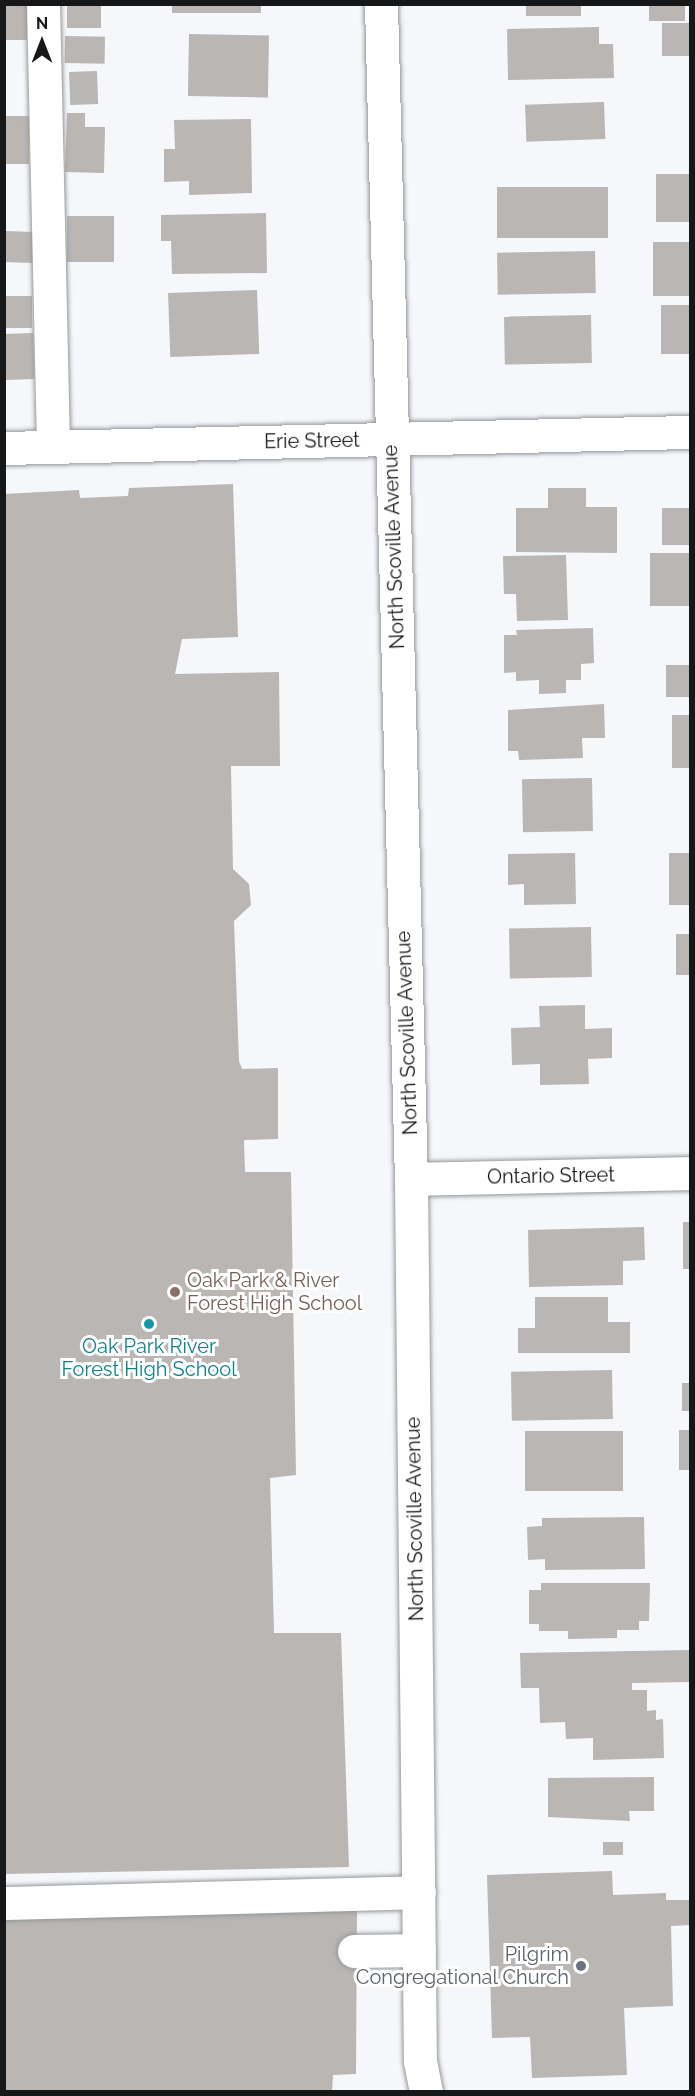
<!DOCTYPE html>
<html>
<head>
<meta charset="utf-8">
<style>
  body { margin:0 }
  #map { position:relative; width:695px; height:2096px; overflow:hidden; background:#f5f7fa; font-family:Raleway,sans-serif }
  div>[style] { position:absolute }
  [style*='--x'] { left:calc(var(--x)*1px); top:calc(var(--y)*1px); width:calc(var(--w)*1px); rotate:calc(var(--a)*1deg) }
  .building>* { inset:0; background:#b9b6b4; transform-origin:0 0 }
  .roads { filter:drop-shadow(0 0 2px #95989a) drop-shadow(0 0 2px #95989a) }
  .minor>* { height:33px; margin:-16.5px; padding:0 16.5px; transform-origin:16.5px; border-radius:16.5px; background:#fff }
  .dots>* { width:16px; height:16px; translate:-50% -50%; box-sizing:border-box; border:3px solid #fff; border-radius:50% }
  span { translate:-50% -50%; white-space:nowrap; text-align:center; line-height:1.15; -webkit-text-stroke:6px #fff; paint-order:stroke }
  .street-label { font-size:20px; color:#161718 }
  .education-label { font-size:20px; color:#785e54 }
  .left { translate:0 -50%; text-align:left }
  .culture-label { font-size:20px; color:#0d838f }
  .worship-label { font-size:20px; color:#5b616d }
  .right { translate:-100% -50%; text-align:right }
  .frame { position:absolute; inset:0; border:6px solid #161718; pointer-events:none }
  .north { position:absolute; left:12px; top:12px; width:60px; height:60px; -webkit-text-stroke:4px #fff; paint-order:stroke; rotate:0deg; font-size:16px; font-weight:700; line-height:24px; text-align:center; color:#161718 }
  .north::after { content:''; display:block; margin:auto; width:21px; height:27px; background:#161718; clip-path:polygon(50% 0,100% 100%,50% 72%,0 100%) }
</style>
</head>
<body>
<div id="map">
  <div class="building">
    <i style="left:4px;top:4px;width:23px;height:36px"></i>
    <i style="left:67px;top:4px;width:34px;height:24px"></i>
    <i style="left:172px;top:4px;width:89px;height:9px"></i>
    <i style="left:526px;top:4px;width:55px;height:12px"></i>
    <i style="left:649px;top:4px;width:36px;height:17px"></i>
    <i style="left:690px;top:23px;width:33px;height:28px;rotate:90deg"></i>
    <i style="clip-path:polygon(599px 27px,599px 44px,613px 44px,614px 78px,508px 80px,507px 29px)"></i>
    <i style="left:189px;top:34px;width:80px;height:62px;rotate:1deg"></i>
    <i style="left:65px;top:36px;width:40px;height:27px;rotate:1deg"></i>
    <i style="left:97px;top:71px;width:33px;height:28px;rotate:88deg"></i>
    <i style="left:604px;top:102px;width:37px;height:79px;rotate:88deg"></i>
    <i style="clip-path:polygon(67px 113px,85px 113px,85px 127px,105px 127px,104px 173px,65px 172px)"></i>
    <i style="left:4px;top:116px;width:25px;height:48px"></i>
    <i style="clip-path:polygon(251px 119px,252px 193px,189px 195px,189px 181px,164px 182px,164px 149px,175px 149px,174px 120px)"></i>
    <i style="left:656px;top:174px;width:34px;height:48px"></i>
    <i style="left:608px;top:187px;width:51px;height:111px;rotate:90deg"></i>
    <i style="clip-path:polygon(266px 213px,267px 273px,172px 274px,171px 241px,161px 241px,161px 215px)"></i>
    <i style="left:67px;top:216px;width:47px;height:46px"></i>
    <i style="left:4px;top:231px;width:30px;height:31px;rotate:2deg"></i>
    <i style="left:690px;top:242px;width:54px;height:37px;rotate:90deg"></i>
    <i style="left:595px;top:251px;width:42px;height:98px;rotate:89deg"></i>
    <i style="left:257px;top:290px;width:64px;height:89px;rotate:88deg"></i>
    <i style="left:4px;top:296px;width:28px;height:32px"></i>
    <i style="left:661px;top:305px;width:29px;height:49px"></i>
    <i style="left:591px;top:315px;width:48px;height:87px;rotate:89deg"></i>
    <i style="left:33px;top:333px;width:46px;height:29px;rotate:88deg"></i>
    <i style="clip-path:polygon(233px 484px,238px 637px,182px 639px,175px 674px,279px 672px,280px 766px,231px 766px,233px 869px,249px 884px,251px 905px,234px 921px,239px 1061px,242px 1069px,278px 1068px,278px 1139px,244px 1140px,245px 1172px,291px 1172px,296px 1475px,270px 1478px,274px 1633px,341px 1633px,349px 1867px,4px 1874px,4px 494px,79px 490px,80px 498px,128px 496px,129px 488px)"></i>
    <i style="clip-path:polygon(548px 488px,586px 488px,586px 507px,617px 507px,617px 553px,516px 552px,516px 508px,548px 508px)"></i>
    <i style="left:662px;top:508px;width:28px;height:37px"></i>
    <i style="left:690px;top:553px;width:53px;height:40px;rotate:90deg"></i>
    <i style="clip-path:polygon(566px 555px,568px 620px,517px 621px,516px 594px,504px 594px,503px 556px)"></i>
    <i style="clip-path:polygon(593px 628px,594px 663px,581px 664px,581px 680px,566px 680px,566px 693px,539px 694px,539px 680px,516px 681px,516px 672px,504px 673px,504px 635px,517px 635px,516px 630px)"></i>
    <i style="left:690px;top:665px;width:32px;height:24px;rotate:90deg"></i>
    <i style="clip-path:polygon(604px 704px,605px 738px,582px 738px,583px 758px,519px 760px,518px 751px,508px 751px,508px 710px)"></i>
    <i style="left:672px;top:715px;width:18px;height:53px"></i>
    <i style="left:592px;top:778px;width:53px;height:70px;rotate:89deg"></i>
    <i style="clip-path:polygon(575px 853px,576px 904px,524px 905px,524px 884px,508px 885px,508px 854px)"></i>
    <i style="left:669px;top:853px;width:21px;height:52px"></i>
    <i style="left:591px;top:927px;width:50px;height:82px;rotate:89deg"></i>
    <i style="left:676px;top:934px;width:14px;height:41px"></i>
    <i style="clip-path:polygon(585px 1005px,585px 1029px,612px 1028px,612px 1058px,588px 1059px,589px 1084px,540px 1085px,540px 1064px,512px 1065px,511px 1028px,540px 1027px,539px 1006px)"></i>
    <i style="left:683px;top:1222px;width:7px;height:47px"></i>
    <i style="clip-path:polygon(644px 1227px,645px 1260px,623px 1261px,623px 1285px,529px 1287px,528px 1230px)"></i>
    <i style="clip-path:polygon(535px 1297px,608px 1297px,608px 1322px,630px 1322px,630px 1353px,518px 1353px,518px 1328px,535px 1328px)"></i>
    <i style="left:612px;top:1370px;width:49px;height:101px;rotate:89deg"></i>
    <i style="left:682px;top:1383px;width:8px;height:28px"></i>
    <i style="left:690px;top:1430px;width:40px;height:11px;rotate:90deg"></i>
    <i style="left:623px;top:1431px;width:60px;height:98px;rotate:90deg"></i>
    <i style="clip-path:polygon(644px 1517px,645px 1569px,545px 1570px,545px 1559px,528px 1560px,527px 1527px,542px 1526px,542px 1518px)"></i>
    <i style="clip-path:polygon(541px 1583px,650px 1583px,649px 1621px,639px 1621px,639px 1630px,617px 1630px,617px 1638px,568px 1639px,568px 1631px,539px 1631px,539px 1624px,529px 1624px,529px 1590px,541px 1590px)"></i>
    <i style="clip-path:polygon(690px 1650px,690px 1682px,632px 1683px,632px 1690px,647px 1690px,647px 1711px,656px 1710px,656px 1720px,663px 1719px,664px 1758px,593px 1760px,593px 1738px,566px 1739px,565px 1722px,540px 1723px,539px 1688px,521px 1688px,520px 1653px)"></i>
    <i style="clip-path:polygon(654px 1777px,654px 1811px,629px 1811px,630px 1821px,548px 1817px,548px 1778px)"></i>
    <i style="left:623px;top:1842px;width:13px;height:20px;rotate:90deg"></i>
    <i style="clip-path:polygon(612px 1871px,613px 1895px,666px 1893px,666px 1900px,690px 1900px,690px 1925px,671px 1926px,673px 2006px,624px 2008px,627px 2075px,532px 2078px,530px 2037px,492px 2038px,487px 1875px)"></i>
    <i style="clip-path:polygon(357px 1907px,356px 2074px,333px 2075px,332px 2092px,4px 2092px,4px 1916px)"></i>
  </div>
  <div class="roads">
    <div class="minor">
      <i style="--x:43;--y:4;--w:443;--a:88.7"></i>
      <i style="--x:381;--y:4;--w:1175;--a:88.54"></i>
      <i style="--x:411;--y:1179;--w:882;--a:89.42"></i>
      <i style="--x:420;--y:2061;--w:32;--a:79"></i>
      <i style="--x:4;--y:448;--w:686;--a:-1.34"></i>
      <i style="--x:411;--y:1179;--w:279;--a:-1.2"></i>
      <i style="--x:4;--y:1903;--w:415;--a:-1.5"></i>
      <i style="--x:354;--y:1951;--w:65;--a:-0.9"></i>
    </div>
  </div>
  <div class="dots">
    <i style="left:175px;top:1292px;background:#8d6e63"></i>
    <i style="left:149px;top:1324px;background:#0f9aa8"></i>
    <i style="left:581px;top:1966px;background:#6b7280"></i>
  </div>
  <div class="street-label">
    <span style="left:312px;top:441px;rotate:-1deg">Erie Street</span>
    <span style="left:394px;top:547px;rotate:-92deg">North Scoville Avenue</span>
    <span style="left:407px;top:1033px;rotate:-92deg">North Scoville Avenue</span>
    <span style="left:551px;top:1176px;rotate:-1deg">Ontario Street</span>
    <span style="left:415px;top:1519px;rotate:-91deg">North Scoville Avenue</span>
  </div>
  <div class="education-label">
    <span class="left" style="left:187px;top:1292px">Oak Park &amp; River<br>Forest High School</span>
  </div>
  <div class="culture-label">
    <span style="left:149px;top:1358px">Oak Park River<br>Forest High School</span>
  </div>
  <div class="worship-label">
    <span class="right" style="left:569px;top:1966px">Pilgrim<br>Congregational Church</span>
  </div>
  <div class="frame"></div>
  <div class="north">N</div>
</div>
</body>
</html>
